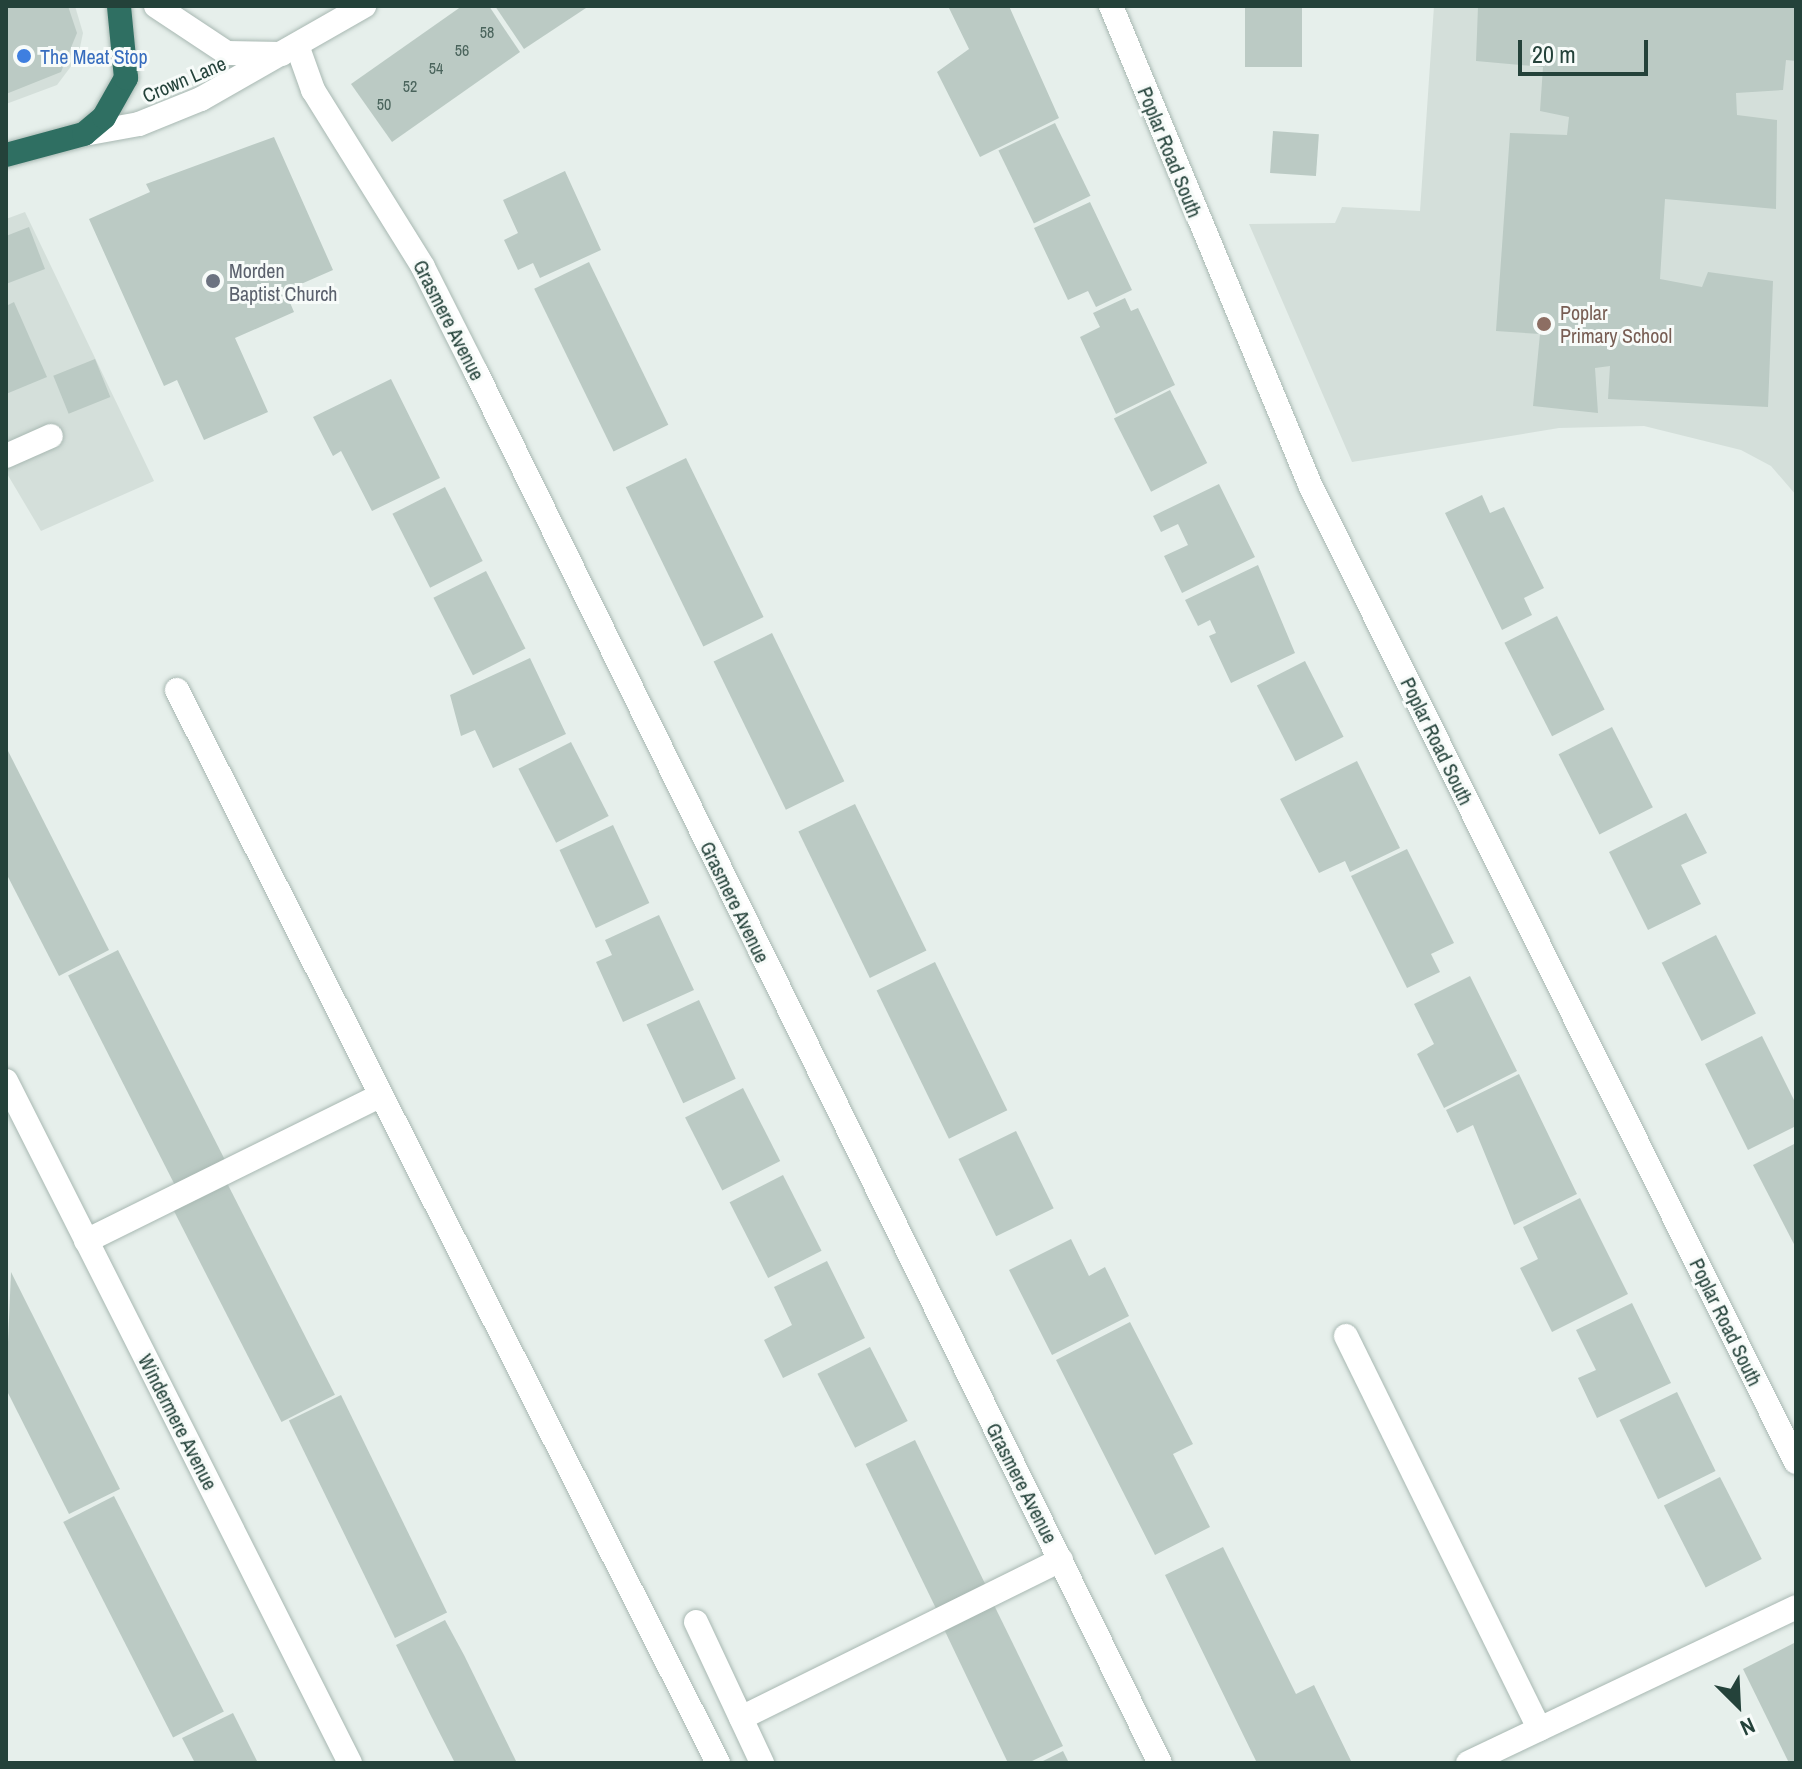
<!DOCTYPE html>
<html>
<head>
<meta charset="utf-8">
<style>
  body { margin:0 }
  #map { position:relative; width:1802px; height:1769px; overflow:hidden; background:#e6efeb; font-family:"Archivo Narrow",sans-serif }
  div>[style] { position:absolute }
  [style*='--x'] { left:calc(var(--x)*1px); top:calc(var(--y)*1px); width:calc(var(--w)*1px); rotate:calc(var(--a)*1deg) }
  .built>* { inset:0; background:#d4dfda }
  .building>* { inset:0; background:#bbcac4; transform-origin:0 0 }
  .roads { filter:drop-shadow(0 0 2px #a8b8b2) drop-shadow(0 0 2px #a8b8b2) }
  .lane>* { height:24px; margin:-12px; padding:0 12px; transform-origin:12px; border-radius:12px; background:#fff }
  .street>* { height:24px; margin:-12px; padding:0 12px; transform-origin:12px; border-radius:12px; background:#fff }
  .secondary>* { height:24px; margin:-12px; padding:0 12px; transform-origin:12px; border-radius:12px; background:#fff }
  .highway>* { height:24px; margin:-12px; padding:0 12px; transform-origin:12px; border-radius:12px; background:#2f6f62 }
  .dots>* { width:22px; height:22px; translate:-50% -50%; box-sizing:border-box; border:4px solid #f7fbf9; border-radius:50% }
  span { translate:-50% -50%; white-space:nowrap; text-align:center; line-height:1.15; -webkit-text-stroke:6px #f7fbf9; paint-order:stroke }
  .number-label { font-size:16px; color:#4a645c }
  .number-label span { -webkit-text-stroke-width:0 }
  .shop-label { font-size:20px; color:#366cbe }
  .left { translate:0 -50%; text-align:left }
  .street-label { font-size:20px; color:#24423a }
  .worship-label { font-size:20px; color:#5b616d }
  .education-label { font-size:20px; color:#785e54 }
  .frame { position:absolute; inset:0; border:8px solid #24423a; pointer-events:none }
  .north { position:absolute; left:1698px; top:1665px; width:80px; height:80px; -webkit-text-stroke:6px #f7fbf9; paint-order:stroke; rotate:156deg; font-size:22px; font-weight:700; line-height:32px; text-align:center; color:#24423a }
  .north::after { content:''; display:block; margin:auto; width:28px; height:36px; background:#24423a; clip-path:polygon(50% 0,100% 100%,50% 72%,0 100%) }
  .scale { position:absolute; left:1518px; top:40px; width:130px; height:36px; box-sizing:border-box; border:4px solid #24423a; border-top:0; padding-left:10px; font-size:24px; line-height:28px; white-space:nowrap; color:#24423a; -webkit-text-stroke:6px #f7fbf9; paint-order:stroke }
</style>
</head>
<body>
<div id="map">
  <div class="built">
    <i style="clip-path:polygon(6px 6px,75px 6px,83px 33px,78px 57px,57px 85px,6px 104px)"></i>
    <i style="clip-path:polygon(1434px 6px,1796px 6px,1796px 495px,1771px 466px,1741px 450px,1644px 426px,1559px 428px,1352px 462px,1249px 224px,1335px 223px,1342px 207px,1420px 211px)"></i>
    <i style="clip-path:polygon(25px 212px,154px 481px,41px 531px,6px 472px,6px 219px)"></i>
  </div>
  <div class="building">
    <i style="clip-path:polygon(6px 6px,68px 6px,77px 33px,61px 72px,6px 94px)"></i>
    <i style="clip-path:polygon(462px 6px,489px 6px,520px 52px,392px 142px,351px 84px)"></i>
    <i style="clip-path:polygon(495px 6px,589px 6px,524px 49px)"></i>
    <i style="clip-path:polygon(948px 6px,1009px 6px,1059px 118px,980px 157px,937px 72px,969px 49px)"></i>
    <i style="left:1245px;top:6px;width:57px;height:61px"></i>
    <i style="clip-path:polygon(1478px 6px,1796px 6px,1796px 61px,1786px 60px,1783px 90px,1736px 93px,1737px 115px,1777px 120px,1776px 209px,1665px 199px,1660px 279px,1702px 287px,1708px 272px,1773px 281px,1768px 407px,1608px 399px,1610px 366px,1595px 368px,1598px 413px,1533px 406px,1540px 334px,1496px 331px,1510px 133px,1567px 135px,1569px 117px,1540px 111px,1543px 67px,1476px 61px)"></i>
    <i style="left:1055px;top:123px;width:81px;height:63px;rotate:64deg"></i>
    <i style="left:1273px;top:131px;width:46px;height:42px;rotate:4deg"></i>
    <i style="clip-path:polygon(274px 137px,333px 270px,285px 291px,294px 312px,235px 338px,268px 412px,204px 440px,177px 380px,164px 386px,89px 219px,150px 192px,146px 184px)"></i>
    <i style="clip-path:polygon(565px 171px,601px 250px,540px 278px,533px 263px,518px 270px,504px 240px,518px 233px,503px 200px)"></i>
    <i style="clip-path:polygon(1090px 202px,1132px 290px,1096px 307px,1088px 291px,1068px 300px,1034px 228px)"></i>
    <i style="clip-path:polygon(29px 227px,45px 269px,6px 284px,6px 236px)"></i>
    <i style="left:589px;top:262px;width:181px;height:61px;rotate:64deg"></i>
    <i style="clip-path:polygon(1125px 298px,1131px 311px,1138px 308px,1175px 385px,1116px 414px,1080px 337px,1100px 327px,1093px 313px)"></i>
    <i style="clip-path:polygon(14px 302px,47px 377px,6px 394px,6px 306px)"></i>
    <i style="left:95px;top:359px;width:41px;height:45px;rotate:68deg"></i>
    <i style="clip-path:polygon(391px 379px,440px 478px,372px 511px,341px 451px,333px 456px,313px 417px)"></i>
    <i style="left:1170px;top:390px;width:82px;height:63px;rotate:63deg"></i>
    <i style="left:686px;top:458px;width:177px;height:67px;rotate:64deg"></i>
    <i style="clip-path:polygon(1219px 484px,1255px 557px,1182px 593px,1164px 556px,1188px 545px,1178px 524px,1161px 532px,1153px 516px)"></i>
    <i style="left:445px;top:487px;width:83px;height:59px;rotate:63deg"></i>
    <i style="clip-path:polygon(1482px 495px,1490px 513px,1504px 507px,1544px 588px,1524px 598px,1532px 615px,1502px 630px,1445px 513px)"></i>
    <i style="clip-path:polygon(1258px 565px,1295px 653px,1231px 683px,1209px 636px,1216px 633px,1210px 620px,1198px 626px,1185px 600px)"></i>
    <i style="left:486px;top:571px;width:87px;height:59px;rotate:63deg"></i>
    <i style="left:1557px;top:616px;width:105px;height:59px;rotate:63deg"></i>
    <i style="left:772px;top:633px;width:165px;height:65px;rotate:64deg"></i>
    <i style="clip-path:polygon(530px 658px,566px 734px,493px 768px,475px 730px,461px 736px,450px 695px)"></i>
    <i style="left:1305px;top:661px;width:85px;height:54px;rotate:63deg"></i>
    <i style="left:1612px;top:727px;width:90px;height:60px;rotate:63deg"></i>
    <i style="left:571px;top:742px;width:83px;height:59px;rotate:63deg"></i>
    <i style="clip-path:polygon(6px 747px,109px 950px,59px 976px,6px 873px)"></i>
    <i style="clip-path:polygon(1357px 761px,1400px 848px,1350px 872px,1345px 861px,1319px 873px,1280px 799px)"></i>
    <i style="left:855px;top:804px;width:163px;height:63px;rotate:64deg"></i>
    <i style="clip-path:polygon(1686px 813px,1707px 853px,1681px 865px,1701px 904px,1648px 930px,1609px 852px)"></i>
    <i style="left:613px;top:825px;width:86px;height:59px;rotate:65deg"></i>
    <i style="clip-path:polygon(1407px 849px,1454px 943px,1431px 954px,1440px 972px,1407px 988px,1351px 876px)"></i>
    <i style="clip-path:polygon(659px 915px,694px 990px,623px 1022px,596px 962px,612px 955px,605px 940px)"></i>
    <i style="left:1716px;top:935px;width:88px;height:61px;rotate:63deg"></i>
    <i style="left:118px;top:950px;width:241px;height:56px;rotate:63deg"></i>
    <i style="left:935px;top:962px;width:165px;height:65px;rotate:64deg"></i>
    <i style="clip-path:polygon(1470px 976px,1517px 1071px,1444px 1108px,1417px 1054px,1434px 1044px,1414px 1004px)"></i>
    <i style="left:699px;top:1000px;width:87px;height:58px;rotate:65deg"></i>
    <i style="clip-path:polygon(1762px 1036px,1796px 1104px,1796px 1126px,1748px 1150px,1705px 1064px)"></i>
    <i style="clip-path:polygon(1519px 1074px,1577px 1194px,1514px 1225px,1473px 1125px,1457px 1133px,1446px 1110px)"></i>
    <i style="left:743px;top:1088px;width:82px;height:65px;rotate:63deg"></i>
    <i style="left:1016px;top:1131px;width:86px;height:64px;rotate:64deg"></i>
    <i style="clip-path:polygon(1796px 1143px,1796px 1248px,1753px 1165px)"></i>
    <i style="left:783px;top:1175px;width:85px;height:60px;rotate:63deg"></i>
    <i style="left:226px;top:1181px;width:240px;height:60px;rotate:63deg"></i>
    <i style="clip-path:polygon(1580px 1198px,1628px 1294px,1552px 1332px,1520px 1268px,1538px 1259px,1523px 1227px)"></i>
    <i style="clip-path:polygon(1071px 1239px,1089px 1276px,1105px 1267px,1129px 1316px,1052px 1355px,1009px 1270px)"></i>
    <i style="clip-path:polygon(827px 1261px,865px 1338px,783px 1378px,764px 1340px,792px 1325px,774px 1287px)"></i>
    <i style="clip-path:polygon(11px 1272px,120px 1489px,69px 1514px,6px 1389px)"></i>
    <i style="clip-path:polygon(1632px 1303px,1671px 1383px,1597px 1418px,1578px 1378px,1596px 1370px,1576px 1330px)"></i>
    <i style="clip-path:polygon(1130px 1322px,1193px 1444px,1173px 1454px,1210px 1527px,1155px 1555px,1056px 1360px)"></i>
    <i style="left:870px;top:1347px;width:83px;height:59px;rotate:63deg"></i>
    <i style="left:1677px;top:1392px;width:88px;height:64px;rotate:64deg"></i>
    <i style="left:341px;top:1395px;width:242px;height:58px;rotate:64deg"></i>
    <i style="left:915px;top:1440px;width:161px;height:55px;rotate:64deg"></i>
    <i style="left:1720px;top:1477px;width:92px;height:63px;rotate:63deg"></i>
    <i style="left:114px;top:1496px;width:242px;height:57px;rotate:63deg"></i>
    <i style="clip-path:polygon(1223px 1547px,1296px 1694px,1314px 1685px,1352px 1763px,1257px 1763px,1165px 1575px)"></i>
    <i style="clip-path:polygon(992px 1601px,1063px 1746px,1028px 1763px,1008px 1763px,942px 1625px)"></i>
    <i style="clip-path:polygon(445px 1620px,464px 1655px,517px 1763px,455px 1763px,431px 1716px,396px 1645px)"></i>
    <i style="clip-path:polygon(1796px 1642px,1796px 1763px,1789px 1763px,1743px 1669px)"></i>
    <i style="clip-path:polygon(233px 1713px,258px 1763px,195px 1763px,182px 1738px)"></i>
    <i style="clip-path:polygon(1063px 1751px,1069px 1763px,1039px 1763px)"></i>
  </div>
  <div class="roads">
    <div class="lane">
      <i style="--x:6;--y:456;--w:49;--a:-24"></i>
      <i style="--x:177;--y:690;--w:1202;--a:63.24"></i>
      <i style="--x:86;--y:1241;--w:329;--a:-26.3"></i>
      <i style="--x:1346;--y:1336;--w:438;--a:63.8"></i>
      <i style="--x:696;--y:1622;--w:156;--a:64.9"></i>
      <i style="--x:741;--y:1718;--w:357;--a:-26.3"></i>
    </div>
    <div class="street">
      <i style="--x:1111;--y:6;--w:521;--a:67.42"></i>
      <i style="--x:1311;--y:487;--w:1089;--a:63.55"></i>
      <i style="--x:298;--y:48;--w:45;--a:70.3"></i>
      <i style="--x:313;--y:90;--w:208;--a:58.1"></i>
      <i style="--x:423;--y:267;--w:118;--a:63.2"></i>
      <i style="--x:476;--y:372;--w:1550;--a:63.82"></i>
      <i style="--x:6;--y:1081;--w:764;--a:63.23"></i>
      <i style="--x:1468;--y:1763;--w:363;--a:-25.4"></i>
    </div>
    <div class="secondary">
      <i style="--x:156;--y:6;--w:85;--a:33.5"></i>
      <i style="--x:227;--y:53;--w:55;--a:1"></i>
      <i style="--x:84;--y:134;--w:56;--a:-10.3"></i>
      <i style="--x:139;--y:124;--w:67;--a:-22"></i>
      <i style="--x:201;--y:99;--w:188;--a:-29.7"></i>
    </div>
    <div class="highway">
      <i style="--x:6;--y:155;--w:81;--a:-15.1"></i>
      <i style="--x:84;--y:134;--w:26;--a:-40"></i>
      <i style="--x:104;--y:117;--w:45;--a:-60.6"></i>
      <i style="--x:126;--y:78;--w:72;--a:-95.6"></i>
    </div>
  </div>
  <div class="dots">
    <i style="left:24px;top:56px;background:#3f7fe0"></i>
    <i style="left:213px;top:281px;background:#6b7280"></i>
    <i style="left:1544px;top:324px;background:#8d6e63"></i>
  </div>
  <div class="number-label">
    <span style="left:487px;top:32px">58</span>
    <span style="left:462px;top:50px">56</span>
    <span style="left:436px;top:68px">54</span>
    <span style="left:410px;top:86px">52</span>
    <span style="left:384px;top:104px">50</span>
  </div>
  <div class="shop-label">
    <span class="left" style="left:40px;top:56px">The Meat Stop</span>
  </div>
  <div class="street-label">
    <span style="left:184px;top:79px;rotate:-23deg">Crown Lane</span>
    <span style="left:1170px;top:152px;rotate:68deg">Poplar Road South</span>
    <span style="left:449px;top:320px;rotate:63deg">Grasmere Avenue</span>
    <span style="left:1437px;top:741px;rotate:64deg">Poplar Road South</span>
    <span style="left:735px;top:902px;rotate:64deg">Grasmere Avenue</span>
    <span style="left:1726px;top:1322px;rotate:64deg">Poplar Road South</span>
    <span style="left:178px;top:1422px;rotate:63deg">Windermere Avenue</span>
    <span style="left:1022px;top:1483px;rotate:63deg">Grasmere Avenue</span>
  </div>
  <div class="worship-label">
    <span class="left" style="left:229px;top:282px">Morden<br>Baptist Church</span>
  </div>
  <div class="education-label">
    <span class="left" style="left:1560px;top:324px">Poplar<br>Primary School</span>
  </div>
  <div class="frame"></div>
  <div class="north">N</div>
  <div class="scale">20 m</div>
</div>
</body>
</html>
